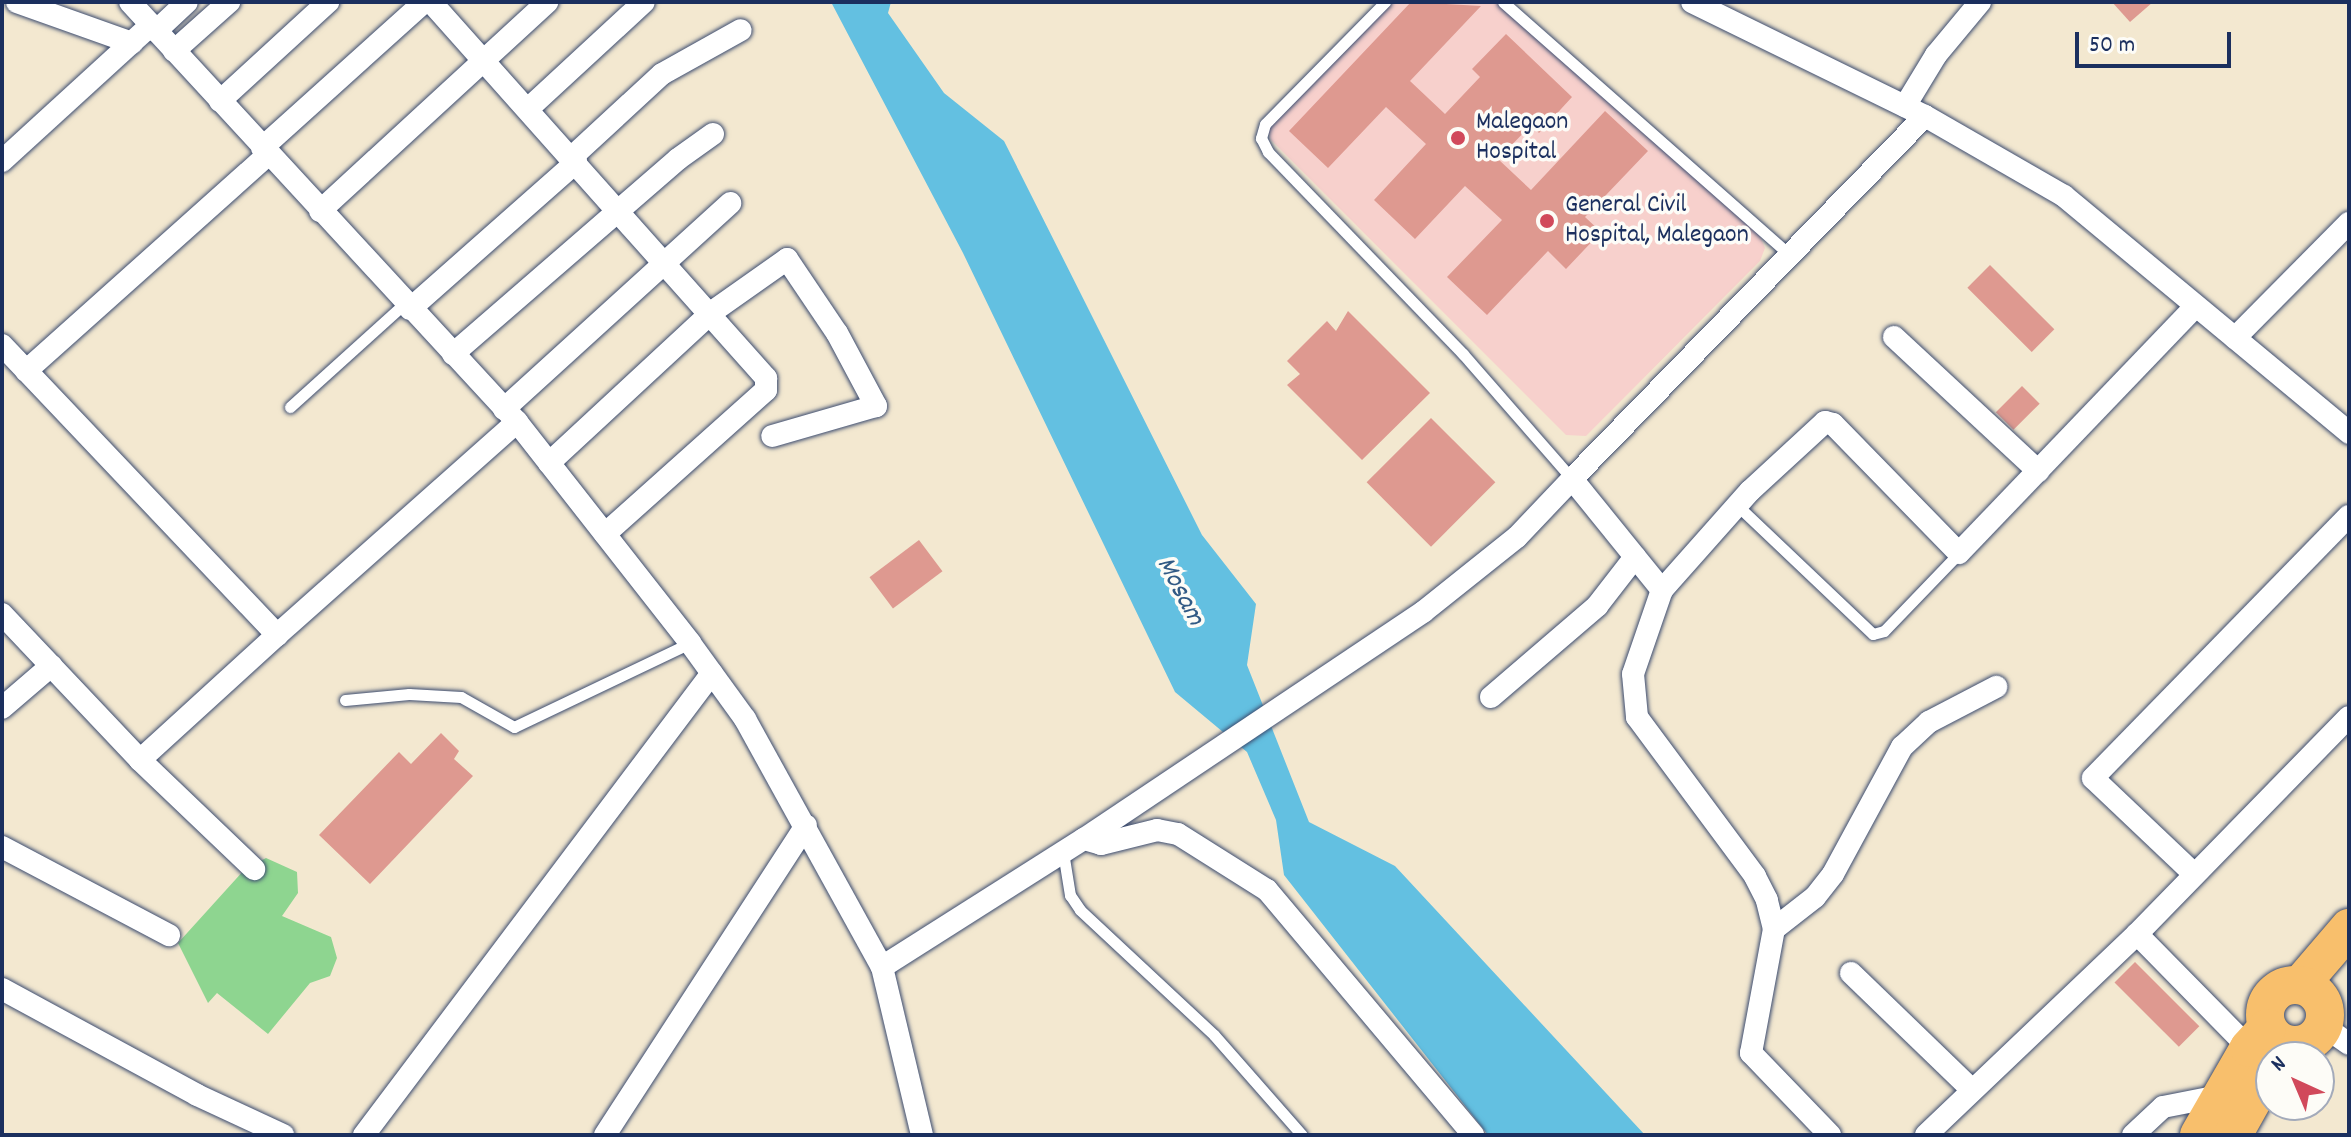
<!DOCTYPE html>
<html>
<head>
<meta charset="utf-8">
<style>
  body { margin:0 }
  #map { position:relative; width:2351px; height:1137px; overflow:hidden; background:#f3e8d0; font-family:Dekko,sans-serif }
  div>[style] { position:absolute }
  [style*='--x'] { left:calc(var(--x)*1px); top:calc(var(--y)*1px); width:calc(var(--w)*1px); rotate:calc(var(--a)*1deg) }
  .built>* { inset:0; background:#f7d0cc }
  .green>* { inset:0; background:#8ed590 }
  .water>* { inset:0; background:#63c0e1 }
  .building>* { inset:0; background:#de9990; transform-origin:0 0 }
  .roads { filter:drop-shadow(0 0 2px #3b4b6f) drop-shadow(0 0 2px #3b4b6f) }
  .service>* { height:11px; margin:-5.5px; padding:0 5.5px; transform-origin:5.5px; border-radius:5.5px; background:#fff }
  .minor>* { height:22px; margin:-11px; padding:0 11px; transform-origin:11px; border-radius:11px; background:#fff }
  .trunk>* { height:38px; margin:-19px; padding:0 19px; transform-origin:19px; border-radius:19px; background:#f8bf6c }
  .trunk>.ring { margin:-19px; padding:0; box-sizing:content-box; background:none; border:38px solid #f8bf6c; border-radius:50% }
  .dots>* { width:22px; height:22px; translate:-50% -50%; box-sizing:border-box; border:4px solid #fdfcf7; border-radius:50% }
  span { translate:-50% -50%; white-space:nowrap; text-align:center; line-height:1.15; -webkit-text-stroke:7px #fdfcf7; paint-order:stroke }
  .poi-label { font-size:26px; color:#1b2f5e }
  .left { translate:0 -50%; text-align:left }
  .water-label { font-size:28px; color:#315a85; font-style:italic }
  .frame { position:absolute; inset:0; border:4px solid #1b2f5e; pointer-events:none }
  .north { position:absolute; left:2255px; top:1041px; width:80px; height:80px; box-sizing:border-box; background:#fdfcf7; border:2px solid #a3aaba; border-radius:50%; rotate:316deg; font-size:22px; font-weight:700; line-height:32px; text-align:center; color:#1b2f5e }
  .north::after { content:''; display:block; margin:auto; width:28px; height:36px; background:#d1495b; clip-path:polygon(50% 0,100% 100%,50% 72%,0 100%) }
  .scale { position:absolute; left:2075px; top:32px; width:156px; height:36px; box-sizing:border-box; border:4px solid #1b2f5e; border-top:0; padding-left:10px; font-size:24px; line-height:28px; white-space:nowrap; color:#1b2f5e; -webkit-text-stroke:6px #fdfcf7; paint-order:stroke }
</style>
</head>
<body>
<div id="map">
  <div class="built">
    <i style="clip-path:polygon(1389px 2px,1498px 2px,1759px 234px,1765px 248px,1760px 261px,1586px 436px,1566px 435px,1271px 140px,1268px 130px,1273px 123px)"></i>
  </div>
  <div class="green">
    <i style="clip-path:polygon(266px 858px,297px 872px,298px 893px,282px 916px,331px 937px,337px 958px,330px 976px,310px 983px,268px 1034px,217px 993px,208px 1003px,178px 943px,245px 869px)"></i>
  </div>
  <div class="water">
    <i style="clip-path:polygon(831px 2px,891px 2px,888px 13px,944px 93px,1004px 141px,1202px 535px,1256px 604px,1247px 665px,1309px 822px,1395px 866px,1645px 1135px,1488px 1135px,1284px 875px,1276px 820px,1247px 752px,1175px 692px,963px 253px)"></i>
  </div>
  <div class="building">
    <i style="clip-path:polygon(1411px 2px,1481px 6px,1410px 81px,1445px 114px,1480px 77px,1472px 69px,1506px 34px,1572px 97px,1539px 133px,1531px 125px,1498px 159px,1531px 190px,1605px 111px,1648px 151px,1585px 217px,1601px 232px,1566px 269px,1548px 251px,1487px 315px,1447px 277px,1502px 220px,1465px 186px,1415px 239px,1374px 200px,1426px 144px,1386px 107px,1328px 168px,1289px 131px)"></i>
    <i style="clip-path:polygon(2112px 2px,2153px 2px,2130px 22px)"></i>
    <i style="left:1990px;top:265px;width:91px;height:32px;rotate:45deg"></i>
    <i style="clip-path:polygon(1348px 311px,1430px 393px,1362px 460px,1287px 385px,1300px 374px,1287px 361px,1327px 321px,1336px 331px)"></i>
    <i style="left:2022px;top:386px;width:25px;height:37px;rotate:45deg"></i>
    <i style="left:1431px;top:418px;width:91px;height:91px;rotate:45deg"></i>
    <i style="left:919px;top:540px;width:39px;height:62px;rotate:53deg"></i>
    <i style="clip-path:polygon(441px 733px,459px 751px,454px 759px,473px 776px,370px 884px,319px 835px,399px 752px,411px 764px)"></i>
    <i style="left:2135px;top:962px;width:91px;height:29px;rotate:45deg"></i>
  </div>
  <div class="roads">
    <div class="service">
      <i style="--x:1385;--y:2;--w:171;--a:134.5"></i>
      <i style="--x:1265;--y:124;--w:15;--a:106"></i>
      <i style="--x:1261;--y:138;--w:16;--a:63"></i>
      <i style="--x:1268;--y:152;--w:281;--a:46"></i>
      <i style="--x:1463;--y:354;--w:166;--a:48.9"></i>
      <i style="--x:1503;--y:2;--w:383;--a:41.4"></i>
      <i style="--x:290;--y:407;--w:155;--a:-42.1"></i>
      <i style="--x:1740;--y:508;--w:183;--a:43.5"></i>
      <i style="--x:1873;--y:634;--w:11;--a:-15"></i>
      <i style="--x:1884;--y:631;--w:108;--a:-46.1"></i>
      <i style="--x:345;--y:700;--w:64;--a:-5.4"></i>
      <i style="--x:409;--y:694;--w:52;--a:3.3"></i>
      <i style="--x:461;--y:697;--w:61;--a:29.5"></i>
      <i style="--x:514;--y:727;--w:195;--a:-25.5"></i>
      <i style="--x:1063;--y:852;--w:44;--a:80.8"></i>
      <i style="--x:1070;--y:895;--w:18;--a:56"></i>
      <i style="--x:1080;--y:910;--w:183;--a:43"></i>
      <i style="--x:1214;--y:1035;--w:133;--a:48.7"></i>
    </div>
    <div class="minor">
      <i style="--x:17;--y:2;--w:122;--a:19.6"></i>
      <i style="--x:130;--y:2;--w:571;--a:47.34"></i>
      <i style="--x:517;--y:422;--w:281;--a:51.9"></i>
      <i style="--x:690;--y:643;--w:94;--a:54.1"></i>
      <i style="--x:745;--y:719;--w:283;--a:61.1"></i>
      <i style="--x:431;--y:2;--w:504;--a:48.3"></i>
      <i style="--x:766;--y:378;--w:12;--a:90"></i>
      <i style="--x:766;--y:390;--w:216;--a:138.2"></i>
      <i style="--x:1692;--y:2;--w:259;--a:26.1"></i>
      <i style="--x:156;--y:31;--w:42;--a:-43.1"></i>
      <i style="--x:174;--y:51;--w:74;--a:-41.7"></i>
      <i style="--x:220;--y:101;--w:147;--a:-42.5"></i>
      <i style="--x:1905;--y:106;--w:60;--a:-58.7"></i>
      <i style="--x:1936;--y:55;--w:69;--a:-50.3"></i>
      <i style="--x:529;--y:108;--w:156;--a:-42.7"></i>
      <i style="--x:262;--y:148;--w:218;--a:-42"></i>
      <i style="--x:572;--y:157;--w:122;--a:-42.7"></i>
      <i style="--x:662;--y:74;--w:90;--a:-29.1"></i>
      <i style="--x:2;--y:161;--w:202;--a:-42.4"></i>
      <i style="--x:320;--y:211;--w:309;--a:-42.6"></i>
      <i style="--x:410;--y:309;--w:222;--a:-41.5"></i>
      <i style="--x:1894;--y:337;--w:197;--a:42.9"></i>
      <i style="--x:2235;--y:338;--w:162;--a:-45.3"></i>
      <i style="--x:2;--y:345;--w:400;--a:46.5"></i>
      <i style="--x:277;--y:635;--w:321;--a:-41.6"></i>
      <i style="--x:453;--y:354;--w:298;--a:-40.9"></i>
      <i style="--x:678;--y:159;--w:43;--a:-35.5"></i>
      <i style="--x:26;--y:371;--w:324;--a:-41.8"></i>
      <i style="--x:504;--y:409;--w:306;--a:-42.3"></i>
      <i style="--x:549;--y:463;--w:222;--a:-42.8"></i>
      <i style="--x:712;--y:312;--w:92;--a:-35.2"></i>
      <i style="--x:787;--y:259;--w:89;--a:56"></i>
      <i style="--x:837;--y:333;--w:83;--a:61.9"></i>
      <i style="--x:876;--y:406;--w:108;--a:163.9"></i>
      <i style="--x:1662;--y:590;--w:132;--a:-48.4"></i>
      <i style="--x:1750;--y:491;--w:102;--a:-42.6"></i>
      <i style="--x:1825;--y:422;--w:8;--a:14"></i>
      <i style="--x:1833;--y:424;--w:180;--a:45.7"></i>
      <i style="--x:1959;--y:553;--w:342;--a:-46.2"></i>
      <i style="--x:2;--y:614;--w:201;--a:46.6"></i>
      <i style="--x:140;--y:760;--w:185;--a:-42.4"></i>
      <i style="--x:1491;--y:697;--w:140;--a:-40.6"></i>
      <i style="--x:1597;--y:606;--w:62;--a:-52.2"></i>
      <i style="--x:2;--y:708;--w:65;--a:-40.6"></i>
      <i style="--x:140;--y:760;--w:158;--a:43.7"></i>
      <i style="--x:1084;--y:839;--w:18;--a:16"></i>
      <i style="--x:1101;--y:844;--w:58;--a:-14"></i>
      <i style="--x:1157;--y:830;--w:21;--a:11"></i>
      <i style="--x:1178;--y:834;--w:105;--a:32.2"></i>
      <i style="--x:1267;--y:890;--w:320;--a:49.9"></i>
      <i style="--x:2;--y:847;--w:189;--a:27.8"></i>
      <i style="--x:2194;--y:874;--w:139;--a:-136.5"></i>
      <i style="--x:2093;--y:778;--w:366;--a:-45.7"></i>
      <i style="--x:1774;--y:929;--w:52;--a:-38"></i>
      <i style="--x:1815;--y:897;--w:29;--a:-52"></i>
      <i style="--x:1833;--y:874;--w:145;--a:-61.5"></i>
      <i style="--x:1902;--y:747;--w:37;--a:-43"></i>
      <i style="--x:1929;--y:722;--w:76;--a:-27.6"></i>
      <i style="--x:1851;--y:973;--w:168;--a:44"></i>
      <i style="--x:2;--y:989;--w:222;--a:28.5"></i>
      <i style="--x:197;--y:1095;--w:95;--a:24.9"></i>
      <i style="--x:2325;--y:1027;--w:29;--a:35"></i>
      <i style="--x:2249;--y:1048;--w:160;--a:-134.5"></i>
      <i style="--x:2137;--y:934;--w:303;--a:-45.7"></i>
      <i style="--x:364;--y:1135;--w:578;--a:-53.01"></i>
      <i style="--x:605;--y:1135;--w:369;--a:-57"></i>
      <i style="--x:922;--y:1135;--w:173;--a:-103.4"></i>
      <i style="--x:882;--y:967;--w:239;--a:-32.4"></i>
      <i style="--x:1084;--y:839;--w:408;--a:-33.8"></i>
      <i style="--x:1423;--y:612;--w:120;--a:-38.6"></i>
      <i style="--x:1517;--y:537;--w:80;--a:-46.5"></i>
      <i style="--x:1830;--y:1135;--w:114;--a:-133.9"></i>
      <i style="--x:1751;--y:1053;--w:126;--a:-79.5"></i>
      <i style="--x:1774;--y:929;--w:30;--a:-104"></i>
      <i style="--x:1767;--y:900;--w:27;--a:-117"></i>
      <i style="--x:1755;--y:876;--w:198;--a:-126.6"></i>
      <i style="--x:1637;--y:717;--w:43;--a:-95.3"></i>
      <i style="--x:1633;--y:674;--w:89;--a:-71"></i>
      <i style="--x:1662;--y:590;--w:143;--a:-129"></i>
      <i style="--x:1572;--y:479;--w:506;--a:-45.8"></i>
      <i style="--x:1925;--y:116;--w:160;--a:29.9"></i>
      <i style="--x:2064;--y:196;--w:371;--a:39.7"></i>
      <i style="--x:1926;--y:1135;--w:291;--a:-43.6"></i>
      <i style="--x:2133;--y:1135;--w:41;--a:-43"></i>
      <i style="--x:2163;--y:1107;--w:57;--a:-11.1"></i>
    </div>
    <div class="trunk">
      <i style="--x:2301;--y:984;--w:74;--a:-49.4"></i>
      <i class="ring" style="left:2265px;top:985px;width:22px;height:22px"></i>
      <i style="--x:2199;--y:1135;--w:100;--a:-60.1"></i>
      <i style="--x:2249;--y:1048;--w:27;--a:-48"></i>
      <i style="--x:2233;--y:1135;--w:78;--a:-60.8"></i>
    </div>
  </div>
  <div class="dots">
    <i style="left:1458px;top:138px;background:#d1495b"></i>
    <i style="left:1547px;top:221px;background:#d1495b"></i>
  </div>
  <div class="poi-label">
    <span class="left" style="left:1476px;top:138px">Malegaon<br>Hospital</span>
    <span class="left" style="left:1565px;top:221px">General Civil<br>Hospital, Malegaon</span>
  </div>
  <div class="water-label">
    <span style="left:1179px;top:592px;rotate:62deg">Mosam</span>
  </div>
  <div class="frame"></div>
  <div class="north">N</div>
  <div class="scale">50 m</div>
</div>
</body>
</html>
